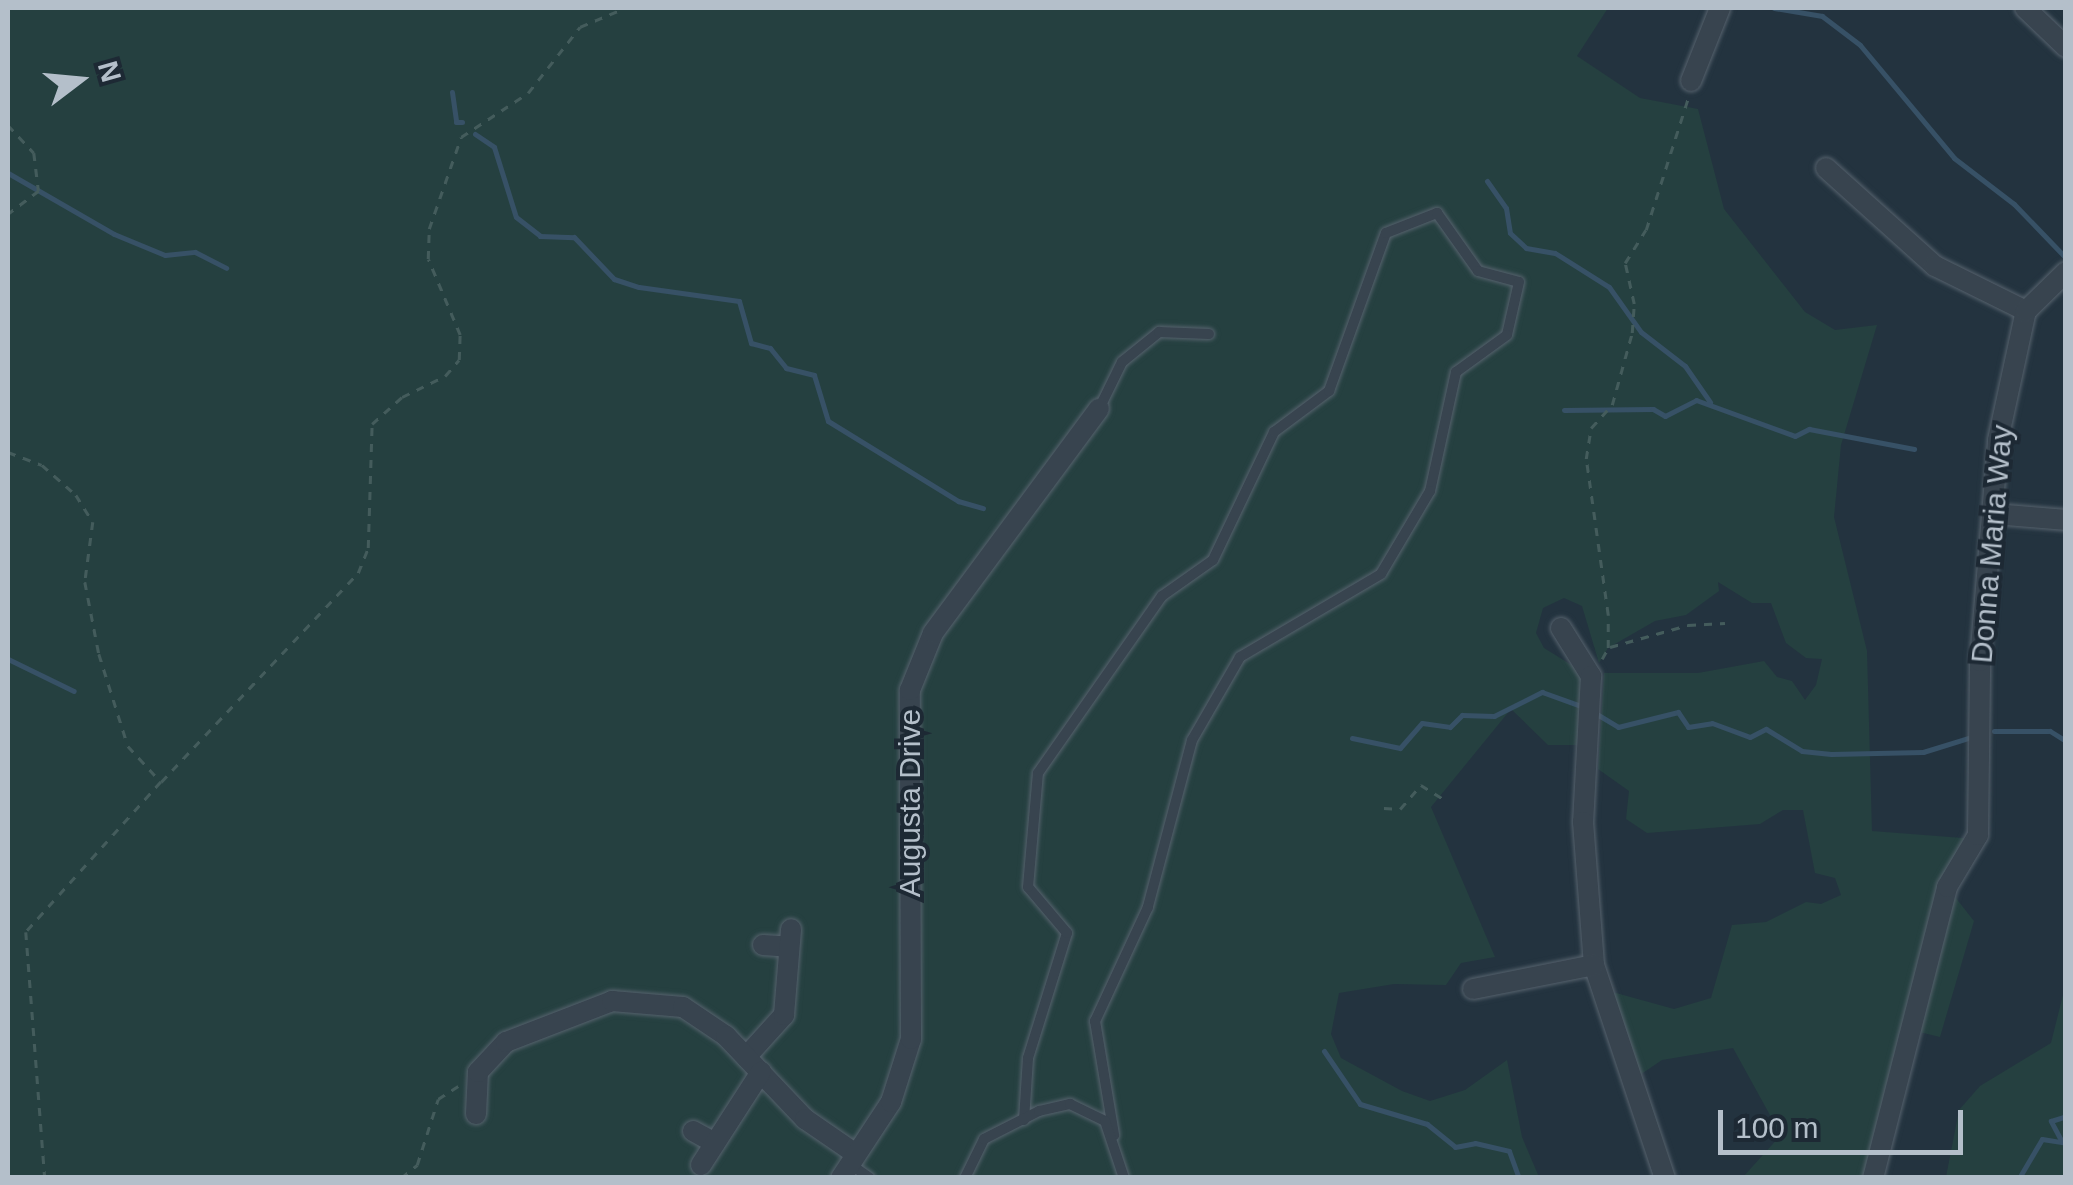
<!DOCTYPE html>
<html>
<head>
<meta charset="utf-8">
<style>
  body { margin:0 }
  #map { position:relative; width:2073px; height:1185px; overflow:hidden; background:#23333f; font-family:Helvetica,sans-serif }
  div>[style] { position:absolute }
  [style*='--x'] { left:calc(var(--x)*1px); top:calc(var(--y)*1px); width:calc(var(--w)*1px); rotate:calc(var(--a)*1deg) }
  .green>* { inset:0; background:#254040 }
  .stream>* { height:5px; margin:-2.5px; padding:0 2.5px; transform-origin:2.5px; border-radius:2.5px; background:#375166 }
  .path>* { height:2.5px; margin-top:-1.25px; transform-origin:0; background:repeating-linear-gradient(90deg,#445c5c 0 8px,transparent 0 16px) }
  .roads { filter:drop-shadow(0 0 2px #56626d) drop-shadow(0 0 2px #56626d) }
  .lane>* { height:10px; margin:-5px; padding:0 5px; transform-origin:5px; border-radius:5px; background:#38444f }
  .street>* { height:20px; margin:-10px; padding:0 10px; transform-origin:10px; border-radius:10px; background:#38444f }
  span { translate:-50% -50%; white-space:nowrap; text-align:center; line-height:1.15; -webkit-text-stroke:8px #1d2934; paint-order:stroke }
  .street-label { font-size:30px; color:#b4bfca }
  .frame { position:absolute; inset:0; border:10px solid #b4bfca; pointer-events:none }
  .north { position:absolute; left:30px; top:30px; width:100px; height:100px; -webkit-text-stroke:8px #1d2934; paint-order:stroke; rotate:74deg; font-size:28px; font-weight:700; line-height:40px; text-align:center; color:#b4bfca }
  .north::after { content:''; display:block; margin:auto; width:35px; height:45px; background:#b4bfca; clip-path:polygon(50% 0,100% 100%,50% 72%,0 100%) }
  .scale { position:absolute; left:1718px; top:1110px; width:245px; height:45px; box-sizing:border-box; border:5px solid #b4bfca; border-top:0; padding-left:12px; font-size:30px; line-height:35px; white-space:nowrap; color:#b4bfca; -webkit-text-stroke:8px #1d2934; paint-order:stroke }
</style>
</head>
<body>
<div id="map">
  <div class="green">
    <i style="clip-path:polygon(8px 8px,1608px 8px,1577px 56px,1640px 98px,1698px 109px,1724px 209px,1805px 312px,1835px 330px,1877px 325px,1841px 445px,1834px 517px,1867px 651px,1872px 831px,1976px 839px,1947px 887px,1974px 921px,1940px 1037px,1915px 1031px,1872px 1177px,1743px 1177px,1781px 1135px,1733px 1048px,1662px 1060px,1634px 1079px,1601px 997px,1616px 993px,1674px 1009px,1711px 998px,1732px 925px,1766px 922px,1806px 902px,1821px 904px,1841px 895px,1835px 878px,1815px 873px,1803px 810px,1783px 810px,1760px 824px,1647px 833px,1626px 819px,1629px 791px,1598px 769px,1604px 673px,1698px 673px,1764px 661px,1777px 677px,1792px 681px,1805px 700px,1816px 685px,1822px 659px,1806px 658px,1786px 643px,1771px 603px,1752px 603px,1718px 582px,1719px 591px,1686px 615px,1655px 621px,1608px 648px,1599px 663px,1582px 606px,1564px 598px,1543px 608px,1536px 633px,1544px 648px,1583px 672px,1579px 745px,1548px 745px,1511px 709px,1431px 807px,1495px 957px,1461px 963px,1446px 985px,1394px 984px,1339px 993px,1331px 1034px,1341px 1058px,1402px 1091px,1430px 1101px,1465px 1090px,1507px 1060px,1522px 1137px,1539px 1177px,8px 1177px)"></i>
    <i style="clip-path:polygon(2065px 987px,2065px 1177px,1946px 1177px,1959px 1110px,1980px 1086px,2051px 1043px)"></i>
  </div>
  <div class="stream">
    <i style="--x:1774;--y:8;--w:49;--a:9.5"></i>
    <i style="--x:1822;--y:16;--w:48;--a:37.3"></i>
    <i style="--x:1860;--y:45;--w:147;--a:50.2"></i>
    <i style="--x:1954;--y:158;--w:76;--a:37.5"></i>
    <i style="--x:2014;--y:204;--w:75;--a:46.1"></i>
    <i style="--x:452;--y:92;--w:30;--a:82"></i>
    <i style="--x:456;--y:122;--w:6;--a:0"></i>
    <i style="--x:475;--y:134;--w:23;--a:34"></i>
    <i style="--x:494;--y:147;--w:73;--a:72.6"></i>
    <i style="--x:516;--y:217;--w:31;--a:38"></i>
    <i style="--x:540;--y:236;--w:34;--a:2"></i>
    <i style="--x:574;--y:237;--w:58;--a:46.4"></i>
    <i style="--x:614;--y:279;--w:26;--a:18"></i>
    <i style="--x:639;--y:287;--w:101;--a:8"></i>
    <i style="--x:739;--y:301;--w:44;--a:74.1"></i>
    <i style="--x:751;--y:343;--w:20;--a:15"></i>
    <i style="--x:770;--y:348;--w:26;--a:51"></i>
    <i style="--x:786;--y:368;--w:29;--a:14"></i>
    <i style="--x:814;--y:375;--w:48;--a:73.1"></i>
    <i style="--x:828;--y:421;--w:153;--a:31.6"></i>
    <i style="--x:958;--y:501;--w:26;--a:16"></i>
    <i style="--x:8;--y:173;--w:122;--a:29.9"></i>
    <i style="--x:114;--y:234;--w:55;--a:22.4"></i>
    <i style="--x:165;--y:255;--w:30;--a:-6"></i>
    <i style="--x:195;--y:252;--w:35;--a:27"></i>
    <i style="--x:1487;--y:181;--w:33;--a:55"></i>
    <i style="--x:1506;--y:208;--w:25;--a:81"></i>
    <i style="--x:1510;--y:233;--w:22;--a:43"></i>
    <i style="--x:1526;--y:248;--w:29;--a:10"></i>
    <i style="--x:1555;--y:253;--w:64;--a:32.2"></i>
    <i style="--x:1609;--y:287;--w:55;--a:54.6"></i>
    <i style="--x:1641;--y:332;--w:56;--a:37.7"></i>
    <i style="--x:1685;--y:366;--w:44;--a:55.2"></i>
    <i style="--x:1564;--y:410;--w:89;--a:-0.6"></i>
    <i style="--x:1653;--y:409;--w:14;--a:30"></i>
    <i style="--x:1665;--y:416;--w:35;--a:-27"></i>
    <i style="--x:1696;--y:400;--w:105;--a:20"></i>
    <i style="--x:1795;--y:436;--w:16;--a:-27"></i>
    <i style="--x:1809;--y:429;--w:107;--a:10.8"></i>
    <i style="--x:8;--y:659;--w:73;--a:25.9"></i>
    <i style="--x:1595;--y:713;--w:27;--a:31"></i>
    <i style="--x:1618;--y:727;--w:62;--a:-14"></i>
    <i style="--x:1678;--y:712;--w:18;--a:56"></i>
    <i style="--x:1688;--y:727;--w:24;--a:-9"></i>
    <i style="--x:1712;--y:723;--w:40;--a:20.2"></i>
    <i style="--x:1750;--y:737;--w:18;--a:-27"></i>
    <i style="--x:1766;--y:729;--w:42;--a:31.4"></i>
    <i style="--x:1802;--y:751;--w:29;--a:6"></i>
    <i style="--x:1831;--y:754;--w:92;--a:-1.2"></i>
    <i style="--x:1923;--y:752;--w:47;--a:-17.3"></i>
    <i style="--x:1994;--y:731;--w:56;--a:0"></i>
    <i style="--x:2050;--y:731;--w:19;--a:32"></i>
    <i style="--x:1352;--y:738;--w:49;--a:11.8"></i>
    <i style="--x:1400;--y:748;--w:33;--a:-49"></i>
    <i style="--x:1422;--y:723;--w:28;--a:8"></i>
    <i style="--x:1450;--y:727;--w:17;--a:-45"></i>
    <i style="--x:1462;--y:715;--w:32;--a:2"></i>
    <i style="--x:1494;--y:716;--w:54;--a:-26.6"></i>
    <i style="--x:1542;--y:692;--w:41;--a:19.7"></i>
    <i style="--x:1324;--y:1051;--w:64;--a:55.8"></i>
    <i style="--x:1360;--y:1104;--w:70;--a:16.6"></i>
    <i style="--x:1427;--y:1124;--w:36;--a:39"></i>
    <i style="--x:1455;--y:1147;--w:20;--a:-11"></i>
    <i style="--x:1475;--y:1143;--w:35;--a:13"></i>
    <i style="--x:1509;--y:1151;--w:29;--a:70"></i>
    <i style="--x:2019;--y:1178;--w:45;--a:-59.5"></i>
    <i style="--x:2042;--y:1139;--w:20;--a:9"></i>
    <i style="--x:2062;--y:1142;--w:24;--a:-118"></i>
    <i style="--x:2051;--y:1121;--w:16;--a:-18"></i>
  </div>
  <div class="path">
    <i style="--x:8;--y:125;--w:38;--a:47"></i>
    <i style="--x:34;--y:153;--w:38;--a:83"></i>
    <i style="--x:39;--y:191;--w:39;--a:143"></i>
    <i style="--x:8;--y:452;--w:36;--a:21"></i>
    <i style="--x:42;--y:465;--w:45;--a:41.4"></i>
    <i style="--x:76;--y:495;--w:32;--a:58"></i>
    <i style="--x:93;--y:522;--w:61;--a:97.6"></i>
    <i style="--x:85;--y:582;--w:73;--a:79"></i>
    <i style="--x:99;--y:654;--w:96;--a:72.5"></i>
    <i style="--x:128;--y:746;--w:49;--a:47.5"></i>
    <i style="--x:161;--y:782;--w:202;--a:132"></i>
    <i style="--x:26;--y:932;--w:247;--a:85.6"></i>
    <i style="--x:1610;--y:647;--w:81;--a:-15.8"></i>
    <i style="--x:1688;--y:625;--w:37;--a:-3"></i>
    <i style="--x:1602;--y:659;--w:13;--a:-61"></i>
    <i style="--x:1608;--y:648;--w:33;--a:-90"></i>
    <i style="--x:1608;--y:615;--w:158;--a:-98"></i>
    <i style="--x:1586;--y:459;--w:31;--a:-81"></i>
    <i style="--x:1591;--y:428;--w:31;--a:-48"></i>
    <i style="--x:1612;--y:405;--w:75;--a:-74.5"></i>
    <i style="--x:1632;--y:333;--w:29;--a:-86"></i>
    <i style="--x:1634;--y:304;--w:42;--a:-102.4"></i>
    <i style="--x:1625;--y:263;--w:39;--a:-58"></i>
    <i style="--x:1646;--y:230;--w:139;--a:-72.3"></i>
    <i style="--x:161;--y:782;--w:287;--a:-46.7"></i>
    <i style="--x:358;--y:573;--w:27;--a:-68"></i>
    <i style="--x:368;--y:548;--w:124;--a:-88.2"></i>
    <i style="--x:372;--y:424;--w:40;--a:-42"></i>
    <i style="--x:402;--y:397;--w:48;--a:-26"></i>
    <i style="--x:445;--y:376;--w:21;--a:-49"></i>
    <i style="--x:459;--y:360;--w:25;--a:-88"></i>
    <i style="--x:460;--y:335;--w:82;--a:-112.8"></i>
    <i style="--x:428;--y:259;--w:30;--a:-88"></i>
    <i style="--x:429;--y:229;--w:97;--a:-70.8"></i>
    <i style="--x:461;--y:137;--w:80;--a:-33.3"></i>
    <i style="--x:528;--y:93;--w:84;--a:-51.8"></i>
    <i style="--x:580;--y:27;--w:49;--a:-22.9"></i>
    <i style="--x:1384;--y:808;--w:16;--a:4"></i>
    <i style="--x:1400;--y:809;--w:32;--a:-49"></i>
    <i style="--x:1421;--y:785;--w:26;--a:32"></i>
    <i style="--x:401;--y:1178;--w:21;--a:-39"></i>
    <i style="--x:417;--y:1165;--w:69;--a:-72.3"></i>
    <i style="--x:438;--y:1099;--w:24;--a:-33"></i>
  </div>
  <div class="roads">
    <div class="lane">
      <i style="--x:1099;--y:409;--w:52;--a:-63.9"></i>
      <i style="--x:1122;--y:362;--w:48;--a:-39"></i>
      <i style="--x:1159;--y:332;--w:50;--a:2.3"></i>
      <i style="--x:1024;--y:1120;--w:62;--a:-86.3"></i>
      <i style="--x:1028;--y:1058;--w:131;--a:-72.7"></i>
      <i style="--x:1067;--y:933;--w:60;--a:-130.3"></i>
      <i style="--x:1028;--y:887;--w:114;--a:-85"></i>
      <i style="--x:1038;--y:773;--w:216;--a:-55"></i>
      <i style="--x:1162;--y:596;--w:62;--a:-35.2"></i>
      <i style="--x:1213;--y:560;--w:142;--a:-64.5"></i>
      <i style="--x:1274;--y:432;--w:69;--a:-36.7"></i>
      <i style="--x:1329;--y:391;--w:168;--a:-70.2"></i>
      <i style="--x:1386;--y:233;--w:55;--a:-21.4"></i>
      <i style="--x:1437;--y:213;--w:71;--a:54.7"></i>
      <i style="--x:1478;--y:271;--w:42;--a:15"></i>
      <i style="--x:1519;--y:282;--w:54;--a:102.8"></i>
      <i style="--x:1507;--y:335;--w:63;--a:144"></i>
      <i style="--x:1456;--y:372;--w:122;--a:102.3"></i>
      <i style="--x:1430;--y:491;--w:96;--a:120.6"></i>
      <i style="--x:1381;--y:574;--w:164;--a:149.5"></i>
      <i style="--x:1240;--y:657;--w:96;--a:120"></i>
      <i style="--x:1192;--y:740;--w:173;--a:104.8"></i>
      <i style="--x:1148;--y:907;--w:126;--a:114.9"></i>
      <i style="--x:1095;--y:1021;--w:116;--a:80.5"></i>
      <i style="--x:850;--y:1164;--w:24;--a:35"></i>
      <i style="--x:965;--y:1178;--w:43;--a:-64"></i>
      <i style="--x:984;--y:1139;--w:62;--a:-27"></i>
      <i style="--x:1039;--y:1111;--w:32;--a:-13"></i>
      <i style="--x:1070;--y:1104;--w:39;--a:26"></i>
      <i style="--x:1105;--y:1121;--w:60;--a:71.6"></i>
    </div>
    <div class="street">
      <i style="--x:2025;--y:8;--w:57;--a:43.6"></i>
      <i style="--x:1691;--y:81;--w:79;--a:-68.3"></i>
      <i style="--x:1826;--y:168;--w:147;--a:42"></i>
      <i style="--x:1935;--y:266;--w:102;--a:26.3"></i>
      <i style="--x:1995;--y:514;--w:71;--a:4.8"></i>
      <i style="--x:1561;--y:628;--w:57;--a:58"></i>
      <i style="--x:1591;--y:676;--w:146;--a:93.1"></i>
      <i style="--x:1583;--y:822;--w:143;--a:85.6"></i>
      <i style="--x:1594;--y:965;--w:225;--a:71.6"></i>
      <i style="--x:763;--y:945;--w:26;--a:4"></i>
      <i style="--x:1473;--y:989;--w:123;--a:-11.2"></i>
      <i style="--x:746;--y:1057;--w:57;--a:-47.9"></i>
      <i style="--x:784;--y:1015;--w:86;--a:-85.3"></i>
      <i style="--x:476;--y:1114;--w:42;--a:-87.3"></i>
      <i style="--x:478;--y:1072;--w:41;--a:-47"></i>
      <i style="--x:506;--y:1042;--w:114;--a:-21.1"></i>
      <i style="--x:612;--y:1001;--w:71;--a:4.8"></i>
      <i style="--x:683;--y:1007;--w:52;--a:34"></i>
      <i style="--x:726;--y:1036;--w:115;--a:46.4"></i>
      <i style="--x:805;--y:1119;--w:62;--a:34.5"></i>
      <i style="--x:693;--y:1131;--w:25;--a:29"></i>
      <i style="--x:701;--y:1165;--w:111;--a:-57.2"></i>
      <i style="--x:841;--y:1178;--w:91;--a:-56.7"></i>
      <i style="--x:891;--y:1102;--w:66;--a:-72.4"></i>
      <i style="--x:911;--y:1039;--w:349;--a:-90.2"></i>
      <i style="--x:910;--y:690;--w:61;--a:-68"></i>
      <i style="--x:933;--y:633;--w:279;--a:-53.5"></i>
      <i style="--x:1873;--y:1178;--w:300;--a:-75.7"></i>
      <i style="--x:1947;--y:887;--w:61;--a:-59.2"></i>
      <i style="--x:1978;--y:835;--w:174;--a:-89.3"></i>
      <i style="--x:1980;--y:661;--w:222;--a:-85.3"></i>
      <i style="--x:1998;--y:440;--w:132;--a:-77.8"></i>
      <i style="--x:2026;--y:311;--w:56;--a:-44.3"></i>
    </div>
  </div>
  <div class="street-label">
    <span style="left:1992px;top:544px;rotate:-85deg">Donna Maria Way</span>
    <span style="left:910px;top:803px;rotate:-90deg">Augusta Drive</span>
  </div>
  <div class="frame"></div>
  <div class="north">N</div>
  <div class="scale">100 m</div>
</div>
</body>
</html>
